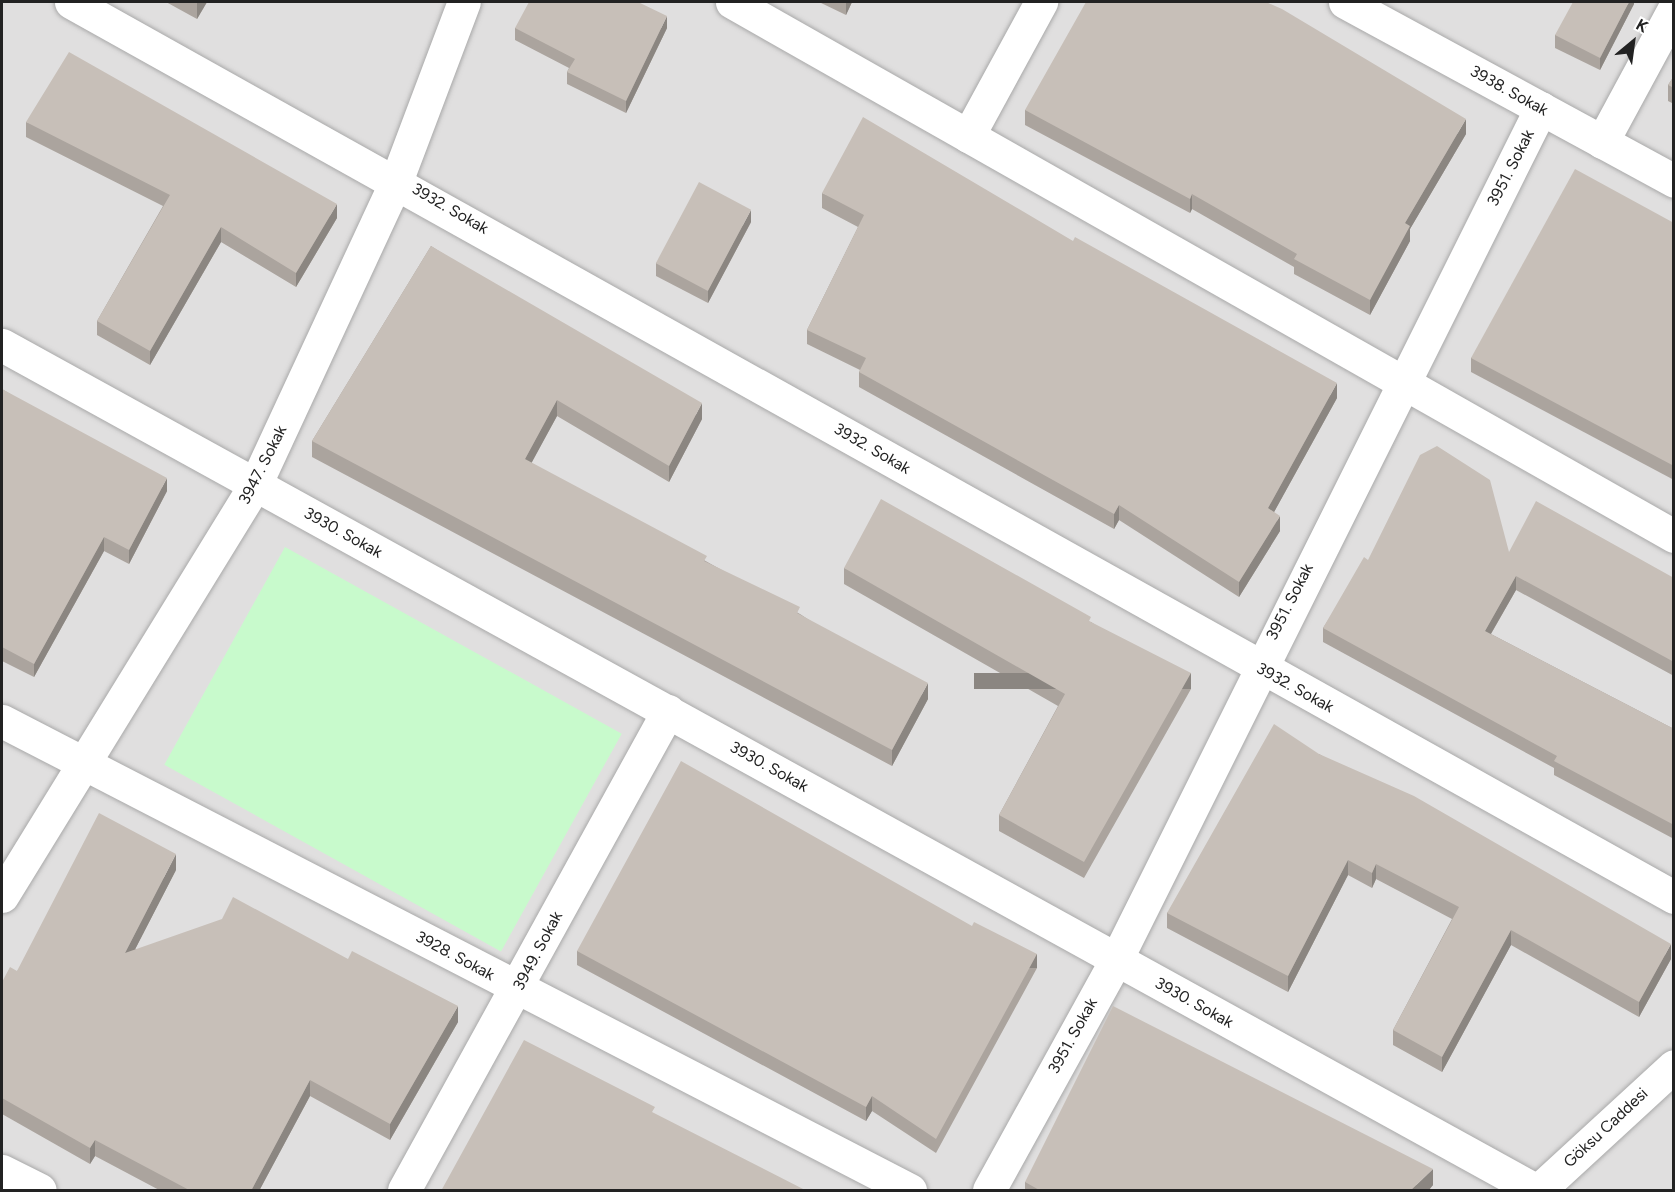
<!DOCTYPE html>
<html>
<head>
<meta charset="utf-8">
<style>
  body { margin:0 }
  #map { position:relative; width:1675px; height:1192px; overflow:hidden; background:#f2efe9; font-family:Figtree,sans-serif }
  div>[style] { position:absolute }
  [style*='--x'] { left:calc(var(--x)*1px); top:calc(var(--y)*1px); width:calc(var(--w)*1px); rotate:calc(var(--a)*1deg) }
  .residential>* { inset:0; background:#e0dfdf; transform-origin:0 0 }
  .park>* { inset:0; background:#c8facc; transform-origin:0 0 }
  .roads { filter:drop-shadow(0 0 2px #a9a9a9) drop-shadow(0 0 2px #a9a9a9) }
  .minor>* { height:33px; margin:-16.5px; padding:0 16.5px; transform-origin:16.5px; border-radius:16.5px; background:#fff }
  .tertiary>* { height:33px; margin:-16.5px; padding:0 16.5px; transform-origin:16.5px; border-radius:16.5px; background:#fff }
  .wall>* { inset:0; background:#aba49e }
  .shaded-wall>* { inset:0; background:#8b8681; transform-origin:0 0 }
  .building>* { inset:0; background:#c7bfb8; transform-origin:0 0 }
  span { translate:-50% -50%; white-space:nowrap; text-align:center; line-height:1.15; -webkit-text-stroke:4.5px #fff; paint-order:stroke }
  .street-label { font-size:16px; color:#222 }
  .frame { position:absolute; inset:0; border:3px solid #222; pointer-events:none }
  .north { position:absolute; left:1603px; top:12px; width:60px; height:60px; -webkit-text-stroke:4px #fff; paint-order:stroke; rotate:29deg; font-size:16px; font-weight:700; line-height:24px; text-align:center; color:#222 }
  .north::after { content:''; display:block; margin:auto; width:21px; height:27px; background:#222; clip-path:polygon(50% 0,100% 100%,50% 72%,0 100%) }
</style>
</head>
<body>
<div id="map">
  <div class="residential">
    <i style="left:2px;top:2px;width:1671px;height:1188px"></i>
  </div>
  <div class="park">
    <i style="left:285px;top:547px;width:385px;height:249px;rotate:29deg"></i>
  </div>
  <div class="roads">
    <div class="minor">
      <i style="--x:71;--y:2;--w:1836;--a:29.18"></i>
      <i style="--x:732;--y:2;--w:1083;--a:29.55"></i>
      <i style="--x:1345;--y:2;--w:375;--a:28.5"></i>
      <i style="--x:968;--y:136;--w:153;--a:-61.4"></i>
      <i style="--x:1602;--y:142;--w:151;--a:-61.6"></i>
      <i style="--x:2;--y:345;--w:1750;--a:28.86"></i>
      <i style="--x:2;--y:721;--w:1022;--a:27.32"></i>
      <i style="--x:2;--y:896;--w:483;--a:-58.4"></i>
      <i style="--x:255;--y:485;--w:337;--a:-65.1"></i>
      <i style="--x:397;--y:179;--w:189;--a:-69.3"></i>
      <i style="--x:404;--y:1190;--w:547;--a:-61.14"></i>
      <i style="--x:989;--y:1190;--w:263;--a:-61.1"></i>
      <i style="--x:1116;--y:960;--w:952;--a:-63.49"></i>
    </div>
    <div class="tertiary">
      <i style="--x:2;--y:1171;--w:42;--a:26.6"></i>
      <i style="--x:1539;--y:1190;--w:183;--a:-42.6"></i>
    </div>
  </div>
  <div class="wall">
    <i style="clip-path:polygon(166px 2px,207px 2px,197px 19px)"></i>
    <i style="clip-path:polygon(819px 2px,852px 2px,846px 15px)"></i>
    <i style="clip-path:polygon(1634px 2px,1634px 4px,1600px 70px,1555px 48px,1555px 35px)"></i>
    <i style="clip-path:polygon(515px 28px,667px 28px,626px 113px,567px 84px,567px 72px,569px 68px,515px 40px)"></i>
    <i style="clip-path:polygon(1674px 76px,1674px 104px,1668px 101px,1668px 85px)"></i>
    <i style="clip-path:polygon(1025px 110px,1466px 134px,1410px 229px,1410px 241px,1370px 315px,1294px 274px,1294px 267px,1192px 209px,1190px 213px,1025px 125px)"></i>
    <i style="clip-path:polygon(26px 122px,337px 218px,296px 287px,221px 242px,150px 365px,97px 335px,97px 321px,163px 206px,26px 137px)"></i>
    <i style="clip-path:polygon(822px 193px,1337px 398px,1274px 512px,1280px 531px,1239px 597px,1119px 520px,1114px 529px,859px 387px,859px 372px,860px 370px,807px 344px,807px 330px,858px 227px,822px 208px)"></i>
    <i style="clip-path:polygon(751px 222px,708px 303px,656px 276px,656px 263px)"></i>
    <i style="clip-path:polygon(1674px 223px,1674px 480px,1471px 372px,1471px 358px)"></i>
    <i style="clip-path:polygon(431px 246px,702px 419px,669px 482px,557px 416px,531px 463px,800px 614px,928px 699px,892px 766px,312px 457px,312px 441px)"></i>
    <i style="clip-path:polygon(2px 389px,167px 491px,129px 564px,104px 551px,34px 677px,2px 661px)"></i>
    <i style="clip-path:polygon(1509px 552px,1674px 578px,1674px 676px,1516px 590px,1491px 634px,1674px 729px,1674px 839px,1554px 775px,1554px 768px,1323px 642px,1323px 628px,1368px 560px)"></i>
    <i style="clip-path:polygon(844px 568px,1091px 622px,1191px 689px,1084px 878px,999px 831px,999px 815px,1058px 706px,844px 584px)"></i>
    <i style="clip-path:polygon(1319px 754px,1671px 959px,1639px 1017px,1511px 945px,1442px 1072px,1393px 1045px,1393px 1030px,1452px 919px,1376px 879px,1372px 888px,1348px 875px,1288px 992px,1167px 928px,1167px 913px)"></i>
    <i style="clip-path:polygon(176px 870px,135px 949px,458px 1022px,390px 1140px,310px 1096px,259px 1191px,161px 1191px,95px 1156px,90px 1164px,2px 1114px,2px 982px,17px 971px)"></i>
    <i style="clip-path:polygon(577px 951px,1037px 968px,936px 1153px,872px 1111px,866px 1121px,577px 965px)"></i>
    <i style="clip-path:polygon(1025px 1182px,1433px 1185px,1428px 1191px,1025px 1191px)"></i>
  </div>
  <div class="shaded-wall">
    <i style="clip-path:polygon(198px 2px,207px 2px,197px 19px,197px 3px)"></i>
    <i style="clip-path:polygon(846px 2px,852px 2px,846px 15px)"></i>
    <i style="clip-path:polygon(1629px 2px,1634px 2px,1634px 4px,1600px 70px,1600px 58px)"></i>
    <i style="clip-path:polygon(667px 16px,667px 28px,626px 113px,626px 101px)"></i>
    <i style="clip-path:polygon(1466px 119px,1466px 134px,1410px 229px,1410px 241px,1370px 315px,1370px 300px,1405px 223px)"></i>
    <i style="clip-path:polygon(1192px 194px,1192px 209px,1190px 213px,1190px 199px)"></i>
    <i style="clip-path:polygon(337px 204px,337px 218px,296px 287px,296px 273px)"></i>
    <i style="clip-path:polygon(751px 210px,751px 222px,708px 303px,708px 290px)"></i>
    <i style="clip-path:polygon(221px 227px,221px 242px,150px 365px,150px 351px)"></i>
    <i style="clip-path:polygon(1337px 383px,1337px 398px,1268px 523px,1268px 508px)"></i>
    <i style="clip-path:polygon(557px 400px,557px 416px,525px 475px,525px 459px)"></i>
    <i style="clip-path:polygon(702px 403px,702px 419px,669px 482px,669px 466px)"></i>
    <i style="clip-path:polygon(167px 478px,167px 491px,129px 564px,129px 550px)"></i>
    <i style="clip-path:polygon(1119px 505px,1119px 520px,1114px 529px,1114px 514px)"></i>
    <i style="clip-path:polygon(1280px 516px,1280px 531px,1239px 597px,1239px 582px)"></i>
    <i style="clip-path:polygon(104px 537px,104px 551px,34px 677px,34px 664px)"></i>
    <i style="clip-path:polygon(1516px 576px,1516px 590px,1485px 644px,1485px 631px)"></i>
    <i style="left:1191px;top:673px;width:16px;height:217px;rotate:90deg"></i>
    <i style="clip-path:polygon(928px 683px,928px 699px,892px 766px,892px 750px)"></i>
    <i style="clip-path:polygon(176px 854px,176px 870px,125px 969px,125px 953px)"></i>
    <i style="clip-path:polygon(1348px 860px,1348px 875px,1288px 992px,1288px 976px)"></i>
    <i style="clip-path:polygon(1376px 864px,1376px 879px,1372px 888px,1372px 873px)"></i>
    <i style="clip-path:polygon(1511px 930px,1511px 945px,1442px 1072px,1442px 1057px)"></i>
    <i style="clip-path:polygon(1671px 944px,1671px 959px,1639px 1017px,1639px 1002px)"></i>
    <i style="left:1037px;top:954px;width:14px;height:211px;rotate:90deg"></i>
    <i style="clip-path:polygon(458px 1006px,458px 1022px,390px 1140px,390px 1124px)"></i>
    <i style="clip-path:polygon(310px 1080px,310px 1096px,259px 1191px,251px 1191px)"></i>
    <i style="clip-path:polygon(872px 1096px,872px 1111px,866px 1121px,866px 1107px)"></i>
    <i style="clip-path:polygon(95px 1140px,95px 1156px,90px 1164px,90px 1148px)"></i>
    <i style="clip-path:polygon(1433px 1169px,1433px 1185px,1428px 1191px,1410px 1191px)"></i>
  </div>
  <div class="building">
    <i style="clip-path:polygon(529px 2px,638px 2px,667px 16px,626px 101px,567px 72px,575px 59px,515px 28px)"></i>
    <i style="clip-path:polygon(1086px 2px,1266px 2px,1282px 9px,1466px 119px,1405px 223px,1410px 226px,1370px 300px,1294px 259px,1297px 254px,1192px 194px,1190px 199px,1025px 110px)"></i>
    <i style="clip-path:polygon(1573px 2px,1629px 2px,1600px 58px,1555px 35px)"></i>
    <i style="clip-path:polygon(69px 52px,337px 204px,296px 273px,221px 227px,150px 351px,97px 321px,170px 195px,26px 122px)"></i>
    <i style="clip-path:polygon(1674px 76px,1674px 88px,1668px 85px)"></i>
    <i style="clip-path:polygon(863px 117px,1073px 241px,1075px 237px,1337px 383px,1268px 508px,1280px 516px,1239px 582px,1119px 505px,1114px 514px,859px 372px,866px 358px,807px 330px,864px 215px,822px 193px)"></i>
    <i style="clip-path:polygon(1575px 169px,1674px 223px,1674px 466px,1471px 358px)"></i>
    <i style="left:699px;top:182px;width:59px;height:92px;rotate:28deg"></i>
    <i style="clip-path:polygon(431px 246px,702px 403px,669px 466px,557px 400px,525px 459px,707px 556px,704px 561px,800px 607px,797px 613px,928px 683px,892px 750px,312px 441px)"></i>
    <i style="clip-path:polygon(2px 389px,167px 478px,129px 550px,104px 537px,34px 664px,2px 647px)"></i>
    <i style="clip-path:polygon(1437px 446px,1490px 480px,1509px 552px,1536px 501px,1674px 578px,1674px 662px,1516px 576px,1485px 631px,1674px 729px,1674px 825px,1554px 761px,1557px 756px,1323px 628px,1364px 557px,1368px 560px,1420px 455px)"></i>
    <i style="clip-path:polygon(881px 499px,1091px 617px,1089px 621px,1191px 673px,1084px 862px,999px 815px,1065px 694px,844px 568px)"></i>
    <i style="clip-path:polygon(1274px 724px,1319px 754px,1414px 796px,1671px 944px,1639px 1002px,1511px 930px,1442px 1057px,1393px 1030px,1459px 907px,1376px 864px,1372px 873px,1348px 860px,1288px 976px,1167px 913px)"></i>
    <i style="clip-path:polygon(681px 761px,972px 926px,974px 922px,1037px 954px,936px 1139px,872px 1096px,866px 1107px,577px 951px)"></i>
    <i style="clip-path:polygon(99px 813px,176px 854px,125px 953px,222px 919px,233px 897px,348px 959px,352px 951px,458px 1006px,390px 1124px,310px 1080px,251px 1191px,191px 1191px,95px 1140px,90px 1148px,2px 1098px,2px 982px,10px 967px,17px 971px)"></i>
    <i style="clip-path:polygon(1113px 1006px,1433px 1169px,1410px 1191px,1041px 1191px,1025px 1182px)"></i>
    <i style="clip-path:polygon(524px 1040px,655px 1107px,652px 1112px,807px 1191px,604px 1191px,602px 1189px,601px 1191px,441px 1191px)"></i>
  </div>
  <div class="street-label">
    <span style="left:1509px;top:91px;rotate:29deg">3938. Sokak</span>
    <span style="left:1511px;top:168px;rotate:-63deg">3951. Sokak</span>
    <span style="left:450px;top:209px;rotate:30deg">3932. Sokak</span>
    <span style="left:872px;top:449px;rotate:30deg">3932. Sokak</span>
    <span style="left:263px;top:465px;rotate:-63deg">3947. Sokak</span>
    <span style="left:343px;top:533px;rotate:29deg">3930. Sokak</span>
    <span style="left:1290px;top:602px;rotate:-63deg">3951. Sokak</span>
    <span style="left:1295px;top:688px;rotate:29deg">3932. Sokak</span>
    <span style="left:769px;top:767px;rotate:29deg">3930. Sokak</span>
    <span style="left:538px;top:951px;rotate:-62deg">3949. Sokak</span>
    <span style="left:455px;top:956px;rotate:28deg">3928. Sokak</span>
    <span style="left:1194px;top:1003px;rotate:29deg">3930. Sokak</span>
    <span style="left:1073px;top:1036px;rotate:-61deg">3951. Sokak</span>
    <span style="left:1606px;top:1128px;rotate:-43deg">Göksu Caddesi</span>
  </div>
  <div class="frame"></div>
  <div class="north">K</div>
</div>
</body>
</html>
